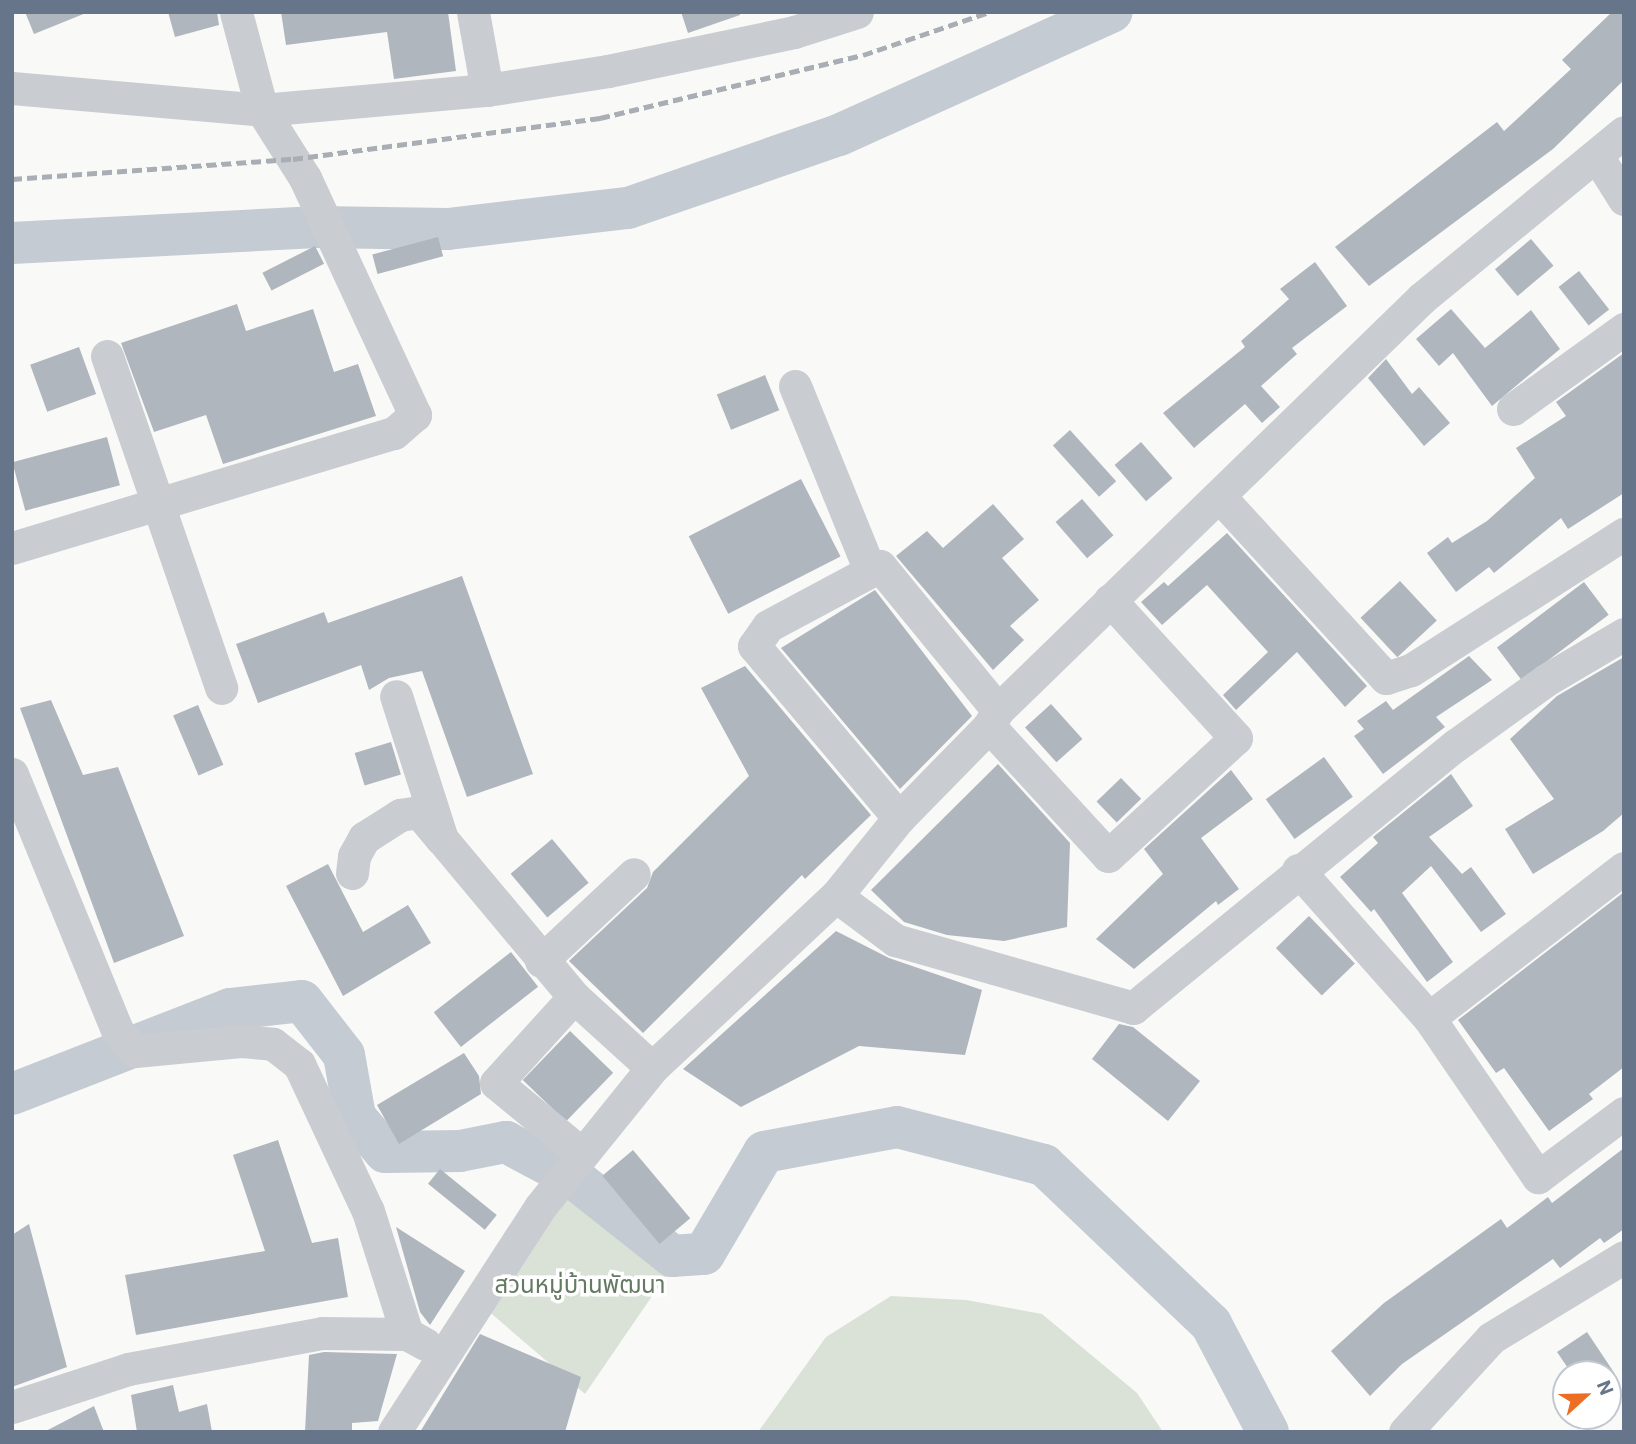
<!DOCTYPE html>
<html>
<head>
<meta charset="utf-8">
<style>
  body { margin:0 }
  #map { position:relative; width:1636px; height:1444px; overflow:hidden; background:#f9f9f7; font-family:Roboto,"Noto Sans Thai",sans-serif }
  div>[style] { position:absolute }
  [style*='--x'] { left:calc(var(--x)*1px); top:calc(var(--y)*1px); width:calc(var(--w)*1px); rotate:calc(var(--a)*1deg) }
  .green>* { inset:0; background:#dae2d8 }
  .river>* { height:42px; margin:-21px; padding:0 21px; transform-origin:21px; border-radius:21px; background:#c4cbd2 }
  .building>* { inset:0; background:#b0b6be; transform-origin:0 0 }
  .minor>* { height:33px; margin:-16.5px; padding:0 16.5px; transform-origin:16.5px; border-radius:16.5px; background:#c9ccd0 }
  .rail>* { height:5px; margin-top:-2.5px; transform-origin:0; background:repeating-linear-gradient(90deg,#a9aeb5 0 10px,transparent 0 15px) }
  span { translate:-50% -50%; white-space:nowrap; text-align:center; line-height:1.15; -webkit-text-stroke:7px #fff; paint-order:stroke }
  .park-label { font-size:24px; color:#647a62 }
  .frame { position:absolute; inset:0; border:14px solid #67758a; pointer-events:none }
  .north { position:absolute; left:1552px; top:1360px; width:70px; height:70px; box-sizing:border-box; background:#fff; border:2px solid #c2c8d0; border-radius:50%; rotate:68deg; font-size:19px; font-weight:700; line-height:28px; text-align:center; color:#67758a }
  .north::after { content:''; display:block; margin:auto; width:24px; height:32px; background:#ed6d23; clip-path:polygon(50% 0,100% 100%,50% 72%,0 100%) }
</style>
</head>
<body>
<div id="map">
  <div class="green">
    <i style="clip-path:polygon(575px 1179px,674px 1264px,585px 1394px,486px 1309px)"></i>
    <i style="clip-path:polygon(891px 1296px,966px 1300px,1042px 1314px,1137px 1393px,1163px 1432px,758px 1432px,826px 1337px)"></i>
  </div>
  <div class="river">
    <i style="--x:12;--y:243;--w:305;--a:-3"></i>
    <i style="--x:317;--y:227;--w:131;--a:0.9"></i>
    <i style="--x:448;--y:229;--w:181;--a:-6.7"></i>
    <i style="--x:628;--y:208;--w:223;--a:-19.1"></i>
    <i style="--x:839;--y:135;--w:299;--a:-24.3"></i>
    <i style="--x:12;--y:1094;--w:234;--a:-21.3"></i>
    <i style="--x:230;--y:1009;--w:72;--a:-6.3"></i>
    <i style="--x:302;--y:1001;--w:68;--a:52.1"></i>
    <i style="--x:344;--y:1055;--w:63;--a:79.9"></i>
    <i style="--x:355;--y:1117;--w:46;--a:49.4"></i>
    <i style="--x:385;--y:1152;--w:75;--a:-0.8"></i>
    <i style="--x:460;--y:1151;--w:47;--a:-11.1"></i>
    <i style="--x:506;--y:1142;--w:78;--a:28.2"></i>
    <i style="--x:575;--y:1179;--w:124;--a:38.4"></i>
    <i style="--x:672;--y:1256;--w:32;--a:-4"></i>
    <i style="--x:704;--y:1254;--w:118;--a:-59.5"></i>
    <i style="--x:764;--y:1152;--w:135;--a:-10.6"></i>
    <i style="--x:897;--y:1127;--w:152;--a:14.5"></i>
    <i style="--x:1044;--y:1165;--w:231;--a:43.6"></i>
    <i style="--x:1211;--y:1324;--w:122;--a:62.2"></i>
  </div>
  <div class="building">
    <i style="clip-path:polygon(25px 12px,85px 12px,86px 13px,34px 34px)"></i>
    <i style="clip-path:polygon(168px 12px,217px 12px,219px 25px,175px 37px)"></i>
    <i style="clip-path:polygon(281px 12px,448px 12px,456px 71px,394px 79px,387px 32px,286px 45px)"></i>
    <i style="clip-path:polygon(681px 12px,739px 12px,740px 15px,688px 33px)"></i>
    <i style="clip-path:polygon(1612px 12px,1624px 12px,1624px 80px,1553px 149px,1369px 286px,1335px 247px,1497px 122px,1504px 131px,1571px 69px,1562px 60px)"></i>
    <i style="left:438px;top:237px;width:20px;height:68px;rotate:75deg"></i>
    <i style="left:1531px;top:239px;width:35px;height:47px;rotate:50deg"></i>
    <i style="left:315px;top:246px;width:20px;height:59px;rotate:63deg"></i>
    <i style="clip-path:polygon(1315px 262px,1347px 306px,1292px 348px,1297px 354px,1261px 386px,1280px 407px,1262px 423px,1245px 404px,1194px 448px,1163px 413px,1245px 347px,1241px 341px,1289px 299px,1280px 289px)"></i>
    <i style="left:1579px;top:271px;width:49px;height:26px;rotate:52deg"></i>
    <i style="clip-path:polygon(237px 304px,246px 331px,313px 309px,334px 372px,358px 364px,376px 416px,223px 464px,206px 415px,154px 432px,121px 343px)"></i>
    <i style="clip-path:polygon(1451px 309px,1485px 348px,1531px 310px,1560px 349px,1492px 406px,1453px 353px,1439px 366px,1416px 339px)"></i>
    <i style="left:79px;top:347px;width:50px;height:52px;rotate:70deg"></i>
    <i style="clip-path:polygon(1624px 353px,1624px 493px,1568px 529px,1561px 518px,1494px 573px,1489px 567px,1456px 592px,1427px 553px,1448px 537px,1452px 543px,1487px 521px,1535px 478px,1516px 448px,1566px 416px,1556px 402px)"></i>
    <i style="clip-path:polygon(1386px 359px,1412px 394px,1419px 387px,1450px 423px,1424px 446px,1368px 378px)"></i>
    <i style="left:765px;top:375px;width:38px;height:52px;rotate:68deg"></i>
    <i style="left:1070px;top:430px;width:69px;height:23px;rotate:48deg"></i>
    <i style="left:107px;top:437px;width:50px;height:98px;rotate:75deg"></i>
    <i style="left:1141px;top:442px;width:48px;height:35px;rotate:49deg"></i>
    <i style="left:801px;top:479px;width:87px;height:126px;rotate:63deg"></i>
    <i style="left:1082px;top:499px;width:48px;height:35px;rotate:49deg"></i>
    <i style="clip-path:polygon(993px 504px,1024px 539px,1002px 558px,1039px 600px,1010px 626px,1024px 640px,993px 670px,896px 556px,927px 531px,943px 548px)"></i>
    <i style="clip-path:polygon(1227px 533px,1367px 686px,1345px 707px,1297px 652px,1236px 710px,1223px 695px,1268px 652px,1207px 585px,1162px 625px,1141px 602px,1164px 582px,1168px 586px)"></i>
    <i style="clip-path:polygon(462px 576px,533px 774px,467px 797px,422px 671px,389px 678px,369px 690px,361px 665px,258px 703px,236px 644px,324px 612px,328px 623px)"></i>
    <i style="left:1400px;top:581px;width:54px;height:54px;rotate:47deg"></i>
    <i style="left:1584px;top:582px;width:41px;height:109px;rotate:53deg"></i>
    <i style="clip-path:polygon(875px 590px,972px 716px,900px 789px,781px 648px)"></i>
    <i style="clip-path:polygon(1469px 656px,1492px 680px,1436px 717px,1445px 727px,1383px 774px,1354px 736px,1364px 729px,1357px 721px,1386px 701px,1393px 710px)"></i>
    <i style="clip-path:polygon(1624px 657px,1624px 813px,1603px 831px,1533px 874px,1505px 829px,1554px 799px,1510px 739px,1557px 696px)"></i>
    <i style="clip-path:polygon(745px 666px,871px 815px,805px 879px,802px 875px,643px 1033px,569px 961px,647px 888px,653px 872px,749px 776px,701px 688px)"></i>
    <i style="clip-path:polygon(51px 700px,83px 775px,118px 767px,184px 936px,114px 963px,20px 708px)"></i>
    <i style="left:1051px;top:704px;width:47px;height:35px;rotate:48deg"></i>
    <i style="left:198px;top:705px;width:65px;height:27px;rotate:67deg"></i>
    <i style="left:391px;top:742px;width:34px;height:38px;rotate:73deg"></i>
    <i style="left:1324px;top:757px;width:49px;height:72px;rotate:54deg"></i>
    <i style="clip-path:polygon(998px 764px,1070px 843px,1067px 927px,1004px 941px,947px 935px,904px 922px,871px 890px)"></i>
    <i style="clip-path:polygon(1231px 770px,1253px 799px,1201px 838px,1239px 889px,1218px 905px,1216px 901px,1134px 969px,1096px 939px,1163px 874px,1144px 849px)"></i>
    <i style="clip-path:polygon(1451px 774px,1473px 806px,1429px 837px,1462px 874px,1471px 867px,1506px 914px,1481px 932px,1431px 866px,1402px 893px,1453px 962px,1427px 982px,1374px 909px,1371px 912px,1340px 877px,1378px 843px,1373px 837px)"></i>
    <i style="left:1121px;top:778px;width:29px;height:34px;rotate:46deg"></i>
    <i style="left:552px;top:839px;width:57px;height:54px;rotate:50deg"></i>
    <i style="clip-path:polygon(328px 864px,363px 932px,408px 905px,431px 943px,343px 996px,286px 886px)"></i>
    <i style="clip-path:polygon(1624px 892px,1624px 1067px,1589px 1094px,1593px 1099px,1549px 1131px,1504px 1068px,1496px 1073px,1458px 1020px)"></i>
    <i style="left:1309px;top:916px;width:66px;height:46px;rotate:46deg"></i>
    <i style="clip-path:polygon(836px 931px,889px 958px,982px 990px,965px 1055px,859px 1046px,741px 1107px,683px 1069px)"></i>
    <i style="left:511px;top:952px;width:44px;height:98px;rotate:52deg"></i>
    <i style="clip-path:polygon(1119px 1024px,1133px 1027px,1200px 1081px,1168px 1121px,1092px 1059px)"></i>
    <i style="left:570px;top:1031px;width:60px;height:68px;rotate:44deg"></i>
    <i style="clip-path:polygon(464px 1053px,479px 1076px,481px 1094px,399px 1144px,377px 1105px)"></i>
    <i style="clip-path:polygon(278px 1140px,312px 1243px,338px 1238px,348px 1297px,136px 1335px,125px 1275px,265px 1251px,233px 1155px)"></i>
    <i style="clip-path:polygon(1624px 1148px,1624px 1229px,1604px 1243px,1600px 1238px,1560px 1268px,1553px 1259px,1402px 1364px,1370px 1396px,1331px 1351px,1384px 1303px,1501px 1219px,1507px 1228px,1548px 1197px,1552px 1203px)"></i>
    <i style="left:633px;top:1150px;width:89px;height:40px;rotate:50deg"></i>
    <i style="left:440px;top:1169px;width:73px;height:19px;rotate:39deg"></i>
    <i style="clip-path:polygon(29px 1224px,67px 1367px,12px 1387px,12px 1235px)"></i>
    <i style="clip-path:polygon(396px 1227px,465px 1271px,430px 1325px,420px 1312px)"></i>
    <i style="clip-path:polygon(1587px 1332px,1615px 1374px,1572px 1374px,1557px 1352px)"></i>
    <i style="clip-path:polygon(480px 1334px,581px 1377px,565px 1432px,420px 1432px)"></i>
    <i style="clip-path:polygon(324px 1352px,397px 1354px,378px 1421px,352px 1423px,352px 1432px,305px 1432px,309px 1355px)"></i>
    <i style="clip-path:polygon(173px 1385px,179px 1412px,207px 1404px,212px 1432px,137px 1432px,131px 1395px)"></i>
    <i style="clip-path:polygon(94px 1406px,104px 1432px,44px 1432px)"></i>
  </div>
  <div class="minor">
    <i style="--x:12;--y:88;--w:251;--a:5"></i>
    <i style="--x:262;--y:110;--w:226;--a:-5.1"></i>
    <i style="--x:487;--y:90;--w:79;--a:-100.2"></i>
    <i style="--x:487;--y:90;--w:122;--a:-8.9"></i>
    <i style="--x:608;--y:71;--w:190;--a:-11.8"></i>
    <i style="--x:794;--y:32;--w:66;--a:-17.6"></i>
    <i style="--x:1597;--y:156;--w:51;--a:57.9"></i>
    <i style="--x:107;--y:356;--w:351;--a:71"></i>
    <i style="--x:795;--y:386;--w:200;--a:67.9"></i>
    <i style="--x:1513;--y:409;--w:137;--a:-35.8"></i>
    <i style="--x:1219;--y:496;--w:247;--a:47.5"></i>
    <i style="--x:1386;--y:678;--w:26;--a:-18"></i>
    <i style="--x:1411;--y:670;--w:253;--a:-32.6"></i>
    <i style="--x:12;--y:548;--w:399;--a:-16.8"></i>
    <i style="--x:394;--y:433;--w:28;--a:-41"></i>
    <i style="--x:415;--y:415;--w:261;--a:-114.9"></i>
    <i style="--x:305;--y:178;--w:80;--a:-122.3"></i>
    <i style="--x:262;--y:110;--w:101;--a:-104.9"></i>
    <i style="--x:989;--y:726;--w:176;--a:47.5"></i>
    <i style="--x:1108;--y:856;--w:174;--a:-42.7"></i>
    <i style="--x:1236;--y:738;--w:187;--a:-132.4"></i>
    <i style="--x:12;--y:774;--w:279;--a:67.7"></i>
    <i style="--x:118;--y:1032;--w:25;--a:48"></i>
    <i style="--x:135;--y:1051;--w:106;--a:-5.4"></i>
    <i style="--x:241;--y:1041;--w:32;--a:5"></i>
    <i style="--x:273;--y:1044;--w:33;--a:38"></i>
    <i style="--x:299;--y:1064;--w:162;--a:64.9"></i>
    <i style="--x:368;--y:1211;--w:129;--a:72.4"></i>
    <i style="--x:899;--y:818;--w:225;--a:-130.1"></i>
    <i style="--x:754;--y:646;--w:24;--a:-55"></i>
    <i style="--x:768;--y:626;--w:127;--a:-28.2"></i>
    <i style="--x:880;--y:566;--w:186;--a:50.7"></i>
    <i style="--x:442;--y:839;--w:206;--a:50.1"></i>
    <i style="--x:574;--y:997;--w:105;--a:42.3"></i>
    <i style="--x:1298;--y:870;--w:198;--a:48.5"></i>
    <i style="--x:1429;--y:1018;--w:193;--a:55.6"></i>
    <i style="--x:1538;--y:1177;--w:107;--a:-36.7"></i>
    <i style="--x:352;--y:873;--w:17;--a:-83"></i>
    <i style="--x:354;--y:856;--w:21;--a:-61"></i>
    <i style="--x:364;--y:838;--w:43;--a:-32.6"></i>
    <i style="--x:400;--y:815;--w:19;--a:-9"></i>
    <i style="--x:419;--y:812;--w:35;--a:50"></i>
    <i style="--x:442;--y:839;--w:150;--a:-107.8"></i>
    <i style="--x:836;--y:896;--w:74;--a:36.7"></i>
    <i style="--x:895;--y:940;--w:248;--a:15.9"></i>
    <i style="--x:1133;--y:1008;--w:417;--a:-39.2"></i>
    <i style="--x:1456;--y:745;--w:111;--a:-35.8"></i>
    <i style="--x:1546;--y:680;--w:91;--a:-30.5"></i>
    <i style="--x:541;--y:961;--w:127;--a:-43.1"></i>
    <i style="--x:574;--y:997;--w:116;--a:132.2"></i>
    <i style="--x:496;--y:1083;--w:110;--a:39.5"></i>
    <i style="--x:1429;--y:1018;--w:246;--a:-37.6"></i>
    <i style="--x:12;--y:1407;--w:122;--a:-18.1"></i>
    <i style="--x:128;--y:1369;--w:197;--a:-10.5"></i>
    <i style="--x:322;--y:1333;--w:85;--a:0.7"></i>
    <i style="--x:407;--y:1334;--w:21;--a:29"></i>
    <i style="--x:394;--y:1432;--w:268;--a:-57"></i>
    <i style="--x:540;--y:1207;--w:179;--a:-51.1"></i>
    <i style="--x:652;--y:1068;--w:252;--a:-43.1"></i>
    <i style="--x:836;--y:896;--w:100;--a:-51.1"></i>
    <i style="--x:899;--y:818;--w:129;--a:-45.6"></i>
    <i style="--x:989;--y:726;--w:18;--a:-61"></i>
    <i style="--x:998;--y:710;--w:591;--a:-44.18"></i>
    <i style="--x:1422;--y:298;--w:261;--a:-39.4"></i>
    <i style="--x:1405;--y:1432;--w:127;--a:-47.5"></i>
    <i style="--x:1491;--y:1338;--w:156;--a:-31.3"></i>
  </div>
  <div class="rail">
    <i style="--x:12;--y:179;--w:282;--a:-4.1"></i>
    <i style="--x:293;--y:159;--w:310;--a:-7.6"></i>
    <i style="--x:600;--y:118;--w:270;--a:-13.5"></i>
    <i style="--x:863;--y:55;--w:133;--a:-18.8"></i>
  </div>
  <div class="park-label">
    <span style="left:580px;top:1286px">สวนหมู่บ้านพัฒนา</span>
  </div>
  <div class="frame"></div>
  <div class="north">N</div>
</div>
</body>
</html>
